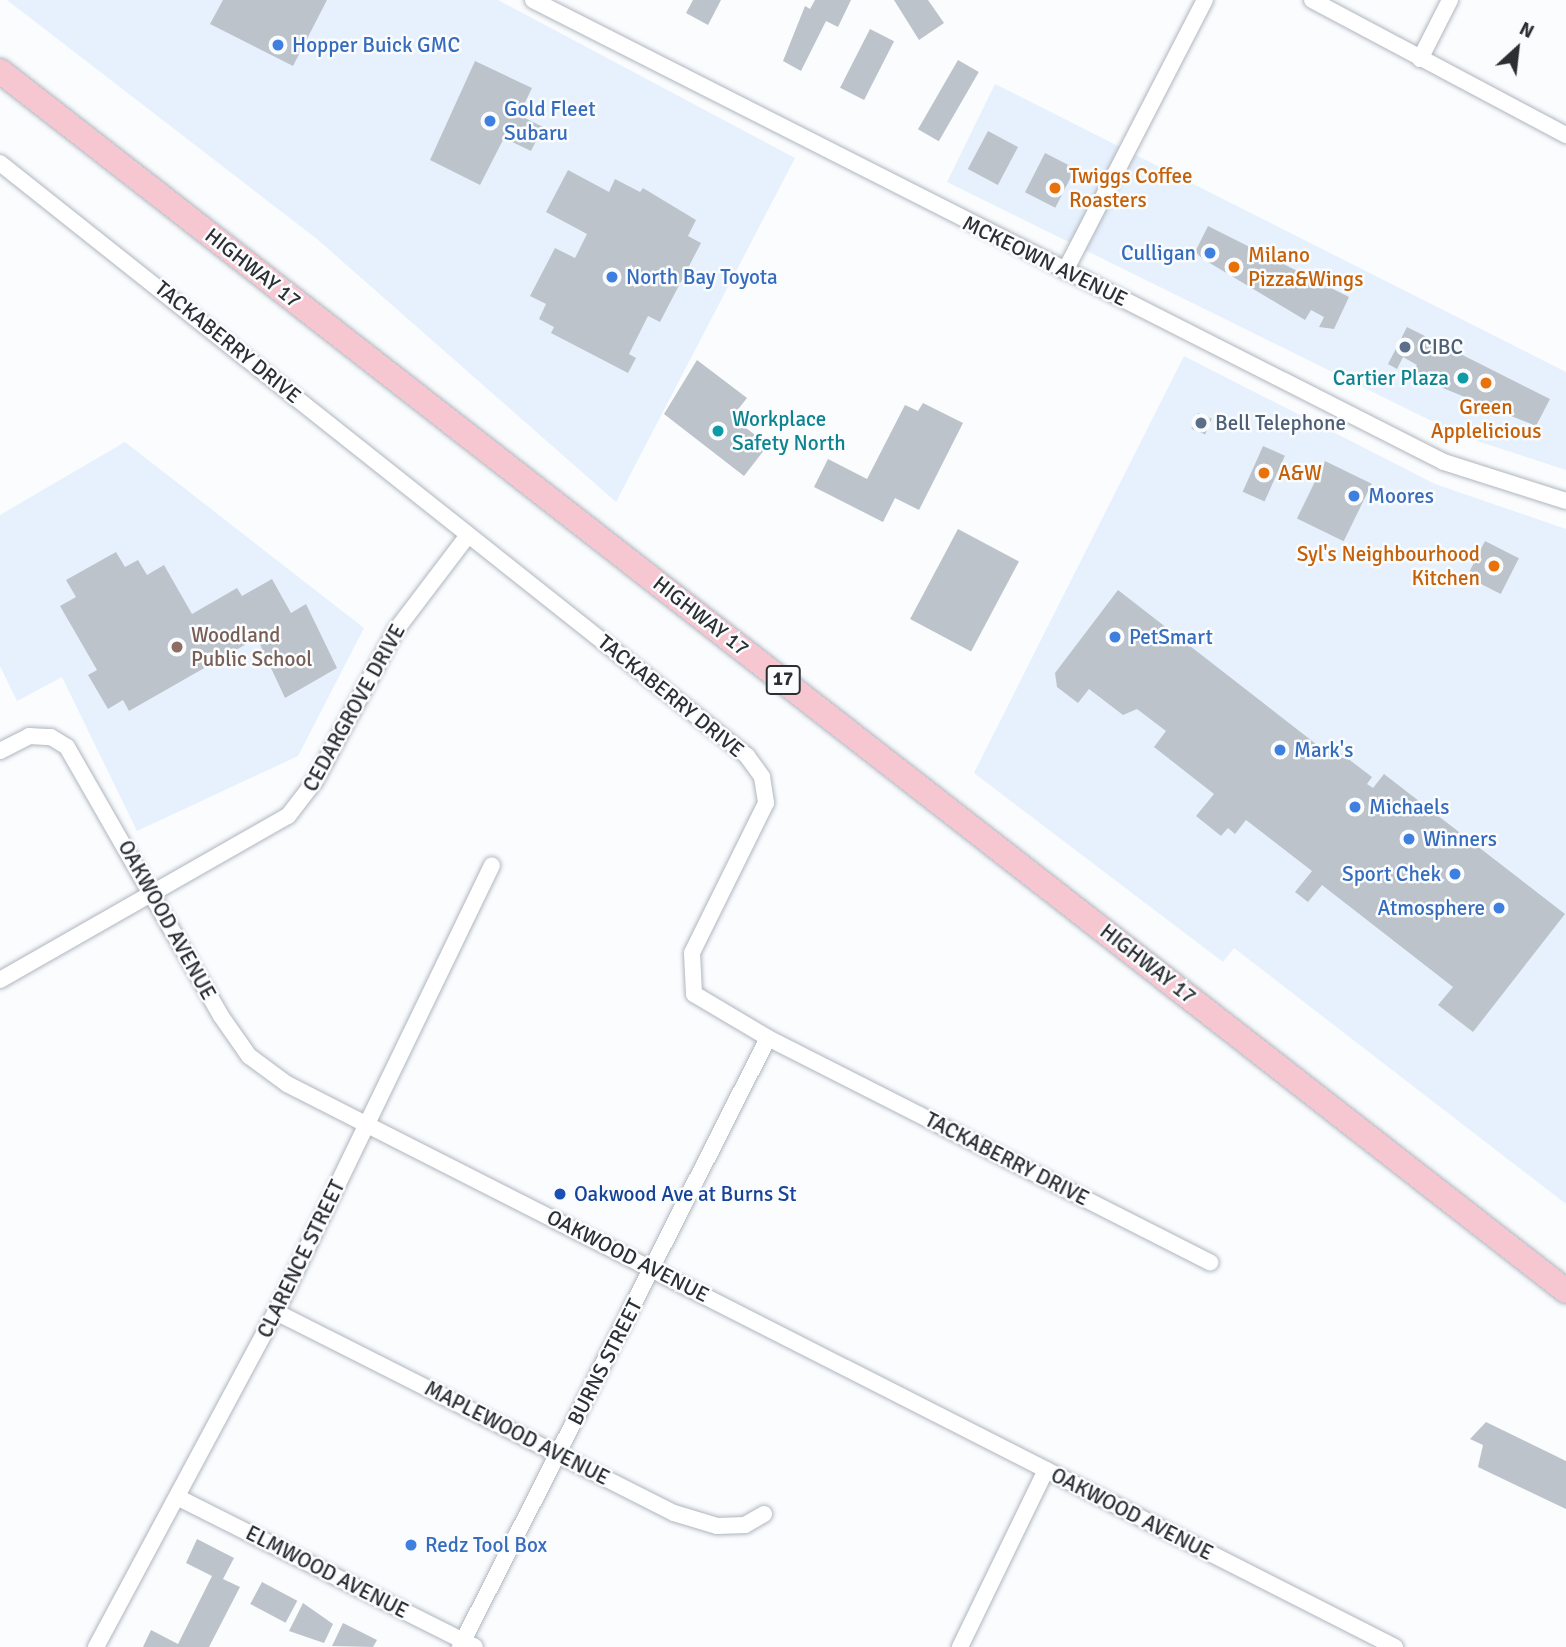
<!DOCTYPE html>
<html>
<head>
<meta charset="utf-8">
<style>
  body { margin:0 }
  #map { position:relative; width:1566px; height:1647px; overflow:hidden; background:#fafcfe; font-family:Signika,sans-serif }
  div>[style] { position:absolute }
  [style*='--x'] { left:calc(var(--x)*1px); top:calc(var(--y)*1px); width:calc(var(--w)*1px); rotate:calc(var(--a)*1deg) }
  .built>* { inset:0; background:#e7f1fd }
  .building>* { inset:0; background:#bcc3cb; transform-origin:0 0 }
  .roads { filter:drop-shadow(0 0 2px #afb6be) drop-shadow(0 0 2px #afb6be) }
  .minor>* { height:16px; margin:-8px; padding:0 8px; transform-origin:8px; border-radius:8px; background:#fff }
  .highway>* { height:24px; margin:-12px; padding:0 12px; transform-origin:12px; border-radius:12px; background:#f6c7d1 }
  .dots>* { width:19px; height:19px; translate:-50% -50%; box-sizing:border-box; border:4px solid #fafcfe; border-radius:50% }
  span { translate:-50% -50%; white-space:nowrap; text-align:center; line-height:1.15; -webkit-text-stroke:5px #fafcfe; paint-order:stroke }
  .shield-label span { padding:2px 5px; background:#fafcfe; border:2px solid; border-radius:5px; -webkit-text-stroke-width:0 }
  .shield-label { font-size:19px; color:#2c2f32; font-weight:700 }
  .shop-label { font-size:21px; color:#366cbe }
  .left { translate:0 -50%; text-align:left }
  .right { translate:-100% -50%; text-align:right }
  .food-label { font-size:21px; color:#c56008 }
  .street-label { font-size:21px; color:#2c2f32 }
  .service-label { font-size:21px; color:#4e5e75 }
  .culture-label { font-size:21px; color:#0d838f }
  .education-label { font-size:21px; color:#785e54 }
  .transit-label { font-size:21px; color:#164399 }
  .north { position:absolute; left:1482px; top:14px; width:70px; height:70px; -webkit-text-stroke:5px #fafcfe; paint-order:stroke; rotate:27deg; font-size:19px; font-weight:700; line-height:28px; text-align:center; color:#2c2f32 }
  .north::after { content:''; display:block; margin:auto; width:24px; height:32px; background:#2c2f32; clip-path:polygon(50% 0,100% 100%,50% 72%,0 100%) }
</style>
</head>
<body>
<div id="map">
  <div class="built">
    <i style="clip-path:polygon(7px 0,498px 0,795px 158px,616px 502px,317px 239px)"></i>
    <i style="clip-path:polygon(995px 84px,1566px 372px,1566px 470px,1462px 436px,947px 182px)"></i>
    <i style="clip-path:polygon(1184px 356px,1435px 484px,1566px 529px,1566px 1204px,1234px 948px,1223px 962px,974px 773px)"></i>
    <i style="clip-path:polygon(125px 442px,364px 628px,298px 756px,137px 831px,62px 677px,17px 701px,0 666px,0 515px)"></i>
  </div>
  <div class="building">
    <i style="clip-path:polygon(223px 0,327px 0,293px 66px,210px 24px)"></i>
    <i style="clip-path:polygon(693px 0,721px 0,708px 25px,686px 13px)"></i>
    <i style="clip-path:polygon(815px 0,851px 0,838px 27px,826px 21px,801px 71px,783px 61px,805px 6px,810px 9px)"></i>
    <i style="clip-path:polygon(894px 0,928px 0,944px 23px,919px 40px)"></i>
    <i style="left:870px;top:29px;width:27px;height:66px;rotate:27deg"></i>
    <i style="left:958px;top:60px;width:24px;height:80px;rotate:30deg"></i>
    <i style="clip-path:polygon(475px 61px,532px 88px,519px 115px,543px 127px,531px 151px,504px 138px,480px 185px,430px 160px)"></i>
    <i style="left:988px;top:131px;width:34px;height:43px;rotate:28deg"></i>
    <i style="left:1045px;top:153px;width:34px;height:44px;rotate:27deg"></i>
    <i style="clip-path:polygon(568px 170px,609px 192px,615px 179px,640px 192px,643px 188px,696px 220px,688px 236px,701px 243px,660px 322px,648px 316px,629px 354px,636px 358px,628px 373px,551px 333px,554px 327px,539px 319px,546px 304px,530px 296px,555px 248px,575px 258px,587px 234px,546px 212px)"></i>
    <i style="clip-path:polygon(1208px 226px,1349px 297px,1334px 329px,1319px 327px,1324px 317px,1311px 310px,1305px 320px,1203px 259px,1195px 252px)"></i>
    <i style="clip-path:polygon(1407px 327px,1550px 399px,1536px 426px,1411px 375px,1417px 365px,1403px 357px,1397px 369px,1388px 364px)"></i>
    <i style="clip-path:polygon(697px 360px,747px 398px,732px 417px,768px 445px,744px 476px,664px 414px)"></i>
    <i style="clip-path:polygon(923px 403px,963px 423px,919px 510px,895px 498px,883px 522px,814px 487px,828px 459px,867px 479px,905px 405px,918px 411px)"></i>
    <i style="left:1198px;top:413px;width:15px;height:17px;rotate:23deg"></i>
    <i style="left:1263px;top:446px;width:24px;height:50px;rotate:24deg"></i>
    <i style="left:1325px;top:461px;width:52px;height:64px;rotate:26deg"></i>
    <i style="left:958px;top:529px;width:69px;height:102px;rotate:28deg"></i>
    <i style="left:1485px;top:541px;width:38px;height:40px;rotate:27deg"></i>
    <i style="clip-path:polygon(116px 552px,125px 567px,138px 560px,147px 575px,164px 565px,192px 614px,237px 588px,242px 596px,272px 579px,291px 613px,306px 604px,337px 668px,285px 698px,257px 638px,129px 711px,123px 700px,108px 709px,88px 675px,97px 670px,60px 606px,76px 597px,66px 580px)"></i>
    <i style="clip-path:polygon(1118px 590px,1325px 751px,1330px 745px,1372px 777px,1367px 784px,1373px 788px,1384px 774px,1565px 914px,1473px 1032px,1438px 1005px,1453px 987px,1322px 885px,1308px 902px,1295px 892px,1312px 871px,1246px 820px,1235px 834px,1228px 828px,1221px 836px,1196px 816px,1214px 794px,1154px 747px,1166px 731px,1137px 709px,1123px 715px,1089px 689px,1078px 703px,1057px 687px,1055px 673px)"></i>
    <i style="clip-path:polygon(1486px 1422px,1566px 1461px,1566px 1509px,1478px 1467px,1483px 1445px,1470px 1439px)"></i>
    <i style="clip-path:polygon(197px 1539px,234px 1558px,223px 1579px,240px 1587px,209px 1647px,143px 1647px,151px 1630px,178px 1644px,212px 1576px,186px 1563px)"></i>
    <i style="left:262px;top:1582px;width:40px;height:25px;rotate:28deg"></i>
    <i style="clip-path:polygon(303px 1603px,333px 1624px,324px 1643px,289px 1631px)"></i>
    <i style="clip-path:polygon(343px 1623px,377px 1640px,373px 1647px,332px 1646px)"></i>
  </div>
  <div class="roads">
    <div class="minor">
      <i style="--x:533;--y:0;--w:1021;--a:26.89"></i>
      <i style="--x:1444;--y:462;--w:128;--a:17.7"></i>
      <i style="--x:1312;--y:0;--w:288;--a:28"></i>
      <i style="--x:1420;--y:59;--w:66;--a:-63"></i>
      <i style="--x:0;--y:163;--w:954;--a:38.44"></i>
      <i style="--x:747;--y:756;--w:26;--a:54"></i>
      <i style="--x:762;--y:777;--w:26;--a:81"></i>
      <i style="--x:766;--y:803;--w:167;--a:116.3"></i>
      <i style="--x:692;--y:953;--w:41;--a:87.2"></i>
      <i style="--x:694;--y:994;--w:86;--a:30.7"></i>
      <i style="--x:768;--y:1038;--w:496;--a:26.9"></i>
      <i style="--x:1065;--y:271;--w:305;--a:-62.7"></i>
      <i style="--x:0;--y:751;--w:33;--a:-27"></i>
      <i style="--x:29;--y:736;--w:22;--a:3"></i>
      <i style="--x:51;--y:737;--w:19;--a:32"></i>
      <i style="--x:67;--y:747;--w:310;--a:60.2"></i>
      <i style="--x:221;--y:1016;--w:49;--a:55"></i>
      <i style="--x:249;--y:1056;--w:47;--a:36.4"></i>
      <i style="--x:287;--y:1084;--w:1243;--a:26.94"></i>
      <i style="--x:0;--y:980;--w:331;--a:-29.7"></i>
      <i style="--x:288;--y:816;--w:44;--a:-52.4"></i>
      <i style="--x:315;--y:781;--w:171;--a:-61.8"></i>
      <i style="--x:396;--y:630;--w:119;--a:-52.8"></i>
      <i style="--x:276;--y:1312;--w:446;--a:26.8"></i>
      <i style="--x:674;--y:1513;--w:45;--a:16.8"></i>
      <i style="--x:717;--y:1526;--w:28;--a:-2"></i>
      <i style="--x:745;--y:1525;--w:22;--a:-30"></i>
      <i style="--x:179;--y:1498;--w:331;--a:26.7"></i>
      <i style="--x:96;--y:1647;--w:380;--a:-61.8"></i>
      <i style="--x:276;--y:1312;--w:496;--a:-64.2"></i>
      <i style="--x:460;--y:1647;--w:682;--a:-63.17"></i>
      <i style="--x:960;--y:1647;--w:197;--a:-64.1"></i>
    </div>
    <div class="highway">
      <i style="--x:0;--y:71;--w:1985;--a:37.92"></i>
    </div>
  </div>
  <div class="dots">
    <i style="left:278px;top:45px;background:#3f7fe0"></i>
    <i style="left:490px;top:121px;background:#3f7fe0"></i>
    <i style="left:1055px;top:188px;background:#e8710a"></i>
    <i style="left:1210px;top:253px;background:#3f7fe0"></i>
    <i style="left:1234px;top:267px;background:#e8710a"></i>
    <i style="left:612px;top:277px;background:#3f7fe0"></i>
    <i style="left:1405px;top:347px;background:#5c6f8a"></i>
    <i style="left:1463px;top:378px;background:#0f9aa8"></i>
    <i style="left:1486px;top:383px;background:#e8710a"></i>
    <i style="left:1201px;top:423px;background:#5c6f8a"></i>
    <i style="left:718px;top:431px;background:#0f9aa8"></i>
    <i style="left:1264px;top:473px;background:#e8710a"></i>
    <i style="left:1354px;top:496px;background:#3f7fe0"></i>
    <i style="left:1494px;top:566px;background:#e8710a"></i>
    <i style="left:1115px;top:637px;background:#3f7fe0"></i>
    <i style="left:177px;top:647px;background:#8d6e63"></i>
    <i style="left:1280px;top:750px;background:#3f7fe0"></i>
    <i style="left:1355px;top:807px;background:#3f7fe0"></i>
    <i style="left:1409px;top:839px;background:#3f7fe0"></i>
    <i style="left:1455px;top:874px;background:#3f7fe0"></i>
    <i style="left:1499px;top:908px;background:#3f7fe0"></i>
    <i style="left:560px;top:1194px;background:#1a4fb4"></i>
    <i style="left:411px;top:1545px;background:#3f7fe0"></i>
  </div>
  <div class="shield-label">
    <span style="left:783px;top:680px">17</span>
  </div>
  <div class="shop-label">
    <span class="left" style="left:292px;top:45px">Hopper Buick GMC</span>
    <span class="left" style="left:504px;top:121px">Gold Fleet<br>Subaru</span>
    <span class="right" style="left:1196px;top:253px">Culligan</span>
    <span class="left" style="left:626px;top:277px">North Bay Toyota</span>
    <span class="left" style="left:1368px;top:496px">Moores</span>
    <span class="left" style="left:1129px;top:637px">PetSmart</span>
    <span class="left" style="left:1294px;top:750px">Mark's</span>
    <span class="left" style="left:1369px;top:807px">Michaels</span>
    <span class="left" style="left:1423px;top:839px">Winners</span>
    <span class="right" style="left:1441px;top:874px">Sport Chek</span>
    <span class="right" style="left:1485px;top:908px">Atmosphere</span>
    <span class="left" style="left:425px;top:1545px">Redz Tool Box</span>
  </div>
  <div class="food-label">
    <span class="left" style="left:1069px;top:188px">Twiggs Coffee<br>Roasters</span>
    <span class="left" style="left:1248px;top:267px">Milano<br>Pizza&amp;Wings</span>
    <span style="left:1486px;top:419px">Green<br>Applelicious</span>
    <span class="left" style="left:1278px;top:473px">A&amp;W</span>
    <span class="right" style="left:1480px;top:566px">Syl's Neighbourhood<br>Kitchen</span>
  </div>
  <div class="street-label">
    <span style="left:1045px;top:261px;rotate:26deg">MCKEOWN AVENUE</span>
    <span style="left:253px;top:268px;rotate:38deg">HIGHWAY 17</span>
    <span style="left:228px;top:342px;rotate:39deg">TACKABERRY DRIVE</span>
    <span style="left:701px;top:616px;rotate:38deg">HIGHWAY 17</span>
    <span style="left:671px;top:696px;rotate:39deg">TACKABERRY DRIVE</span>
    <span style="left:354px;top:708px;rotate:-61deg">CEDARGROVE DRIVE</span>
    <span style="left:167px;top:920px;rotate:61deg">OAKWOOD AVENUE</span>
    <span style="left:1148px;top:964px;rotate:38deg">HIGHWAY 17</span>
    <span style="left:1007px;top:1159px;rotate:27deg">TACKABERRY DRIVE</span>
    <span style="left:628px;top:1256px;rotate:27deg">OAKWOOD AVENUE</span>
    <span style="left:301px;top:1259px;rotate:-64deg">CLARENCE STREET</span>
    <span style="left:605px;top:1362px;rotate:-63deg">BURNS STREET</span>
    <span style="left:517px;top:1433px;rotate:27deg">MAPLEWOOD AVENUE</span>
    <span style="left:1132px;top:1514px;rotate:27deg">OAKWOOD AVENUE</span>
    <span style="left:327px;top:1572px;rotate:27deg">ELMWOOD AVENUE</span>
  </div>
  <div class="service-label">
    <span class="left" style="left:1419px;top:347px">CIBC</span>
    <span class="left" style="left:1215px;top:423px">Bell Telephone</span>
  </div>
  <div class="culture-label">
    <span class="right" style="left:1449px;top:378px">Cartier Plaza</span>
    <span class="left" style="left:732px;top:431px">Workplace<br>Safety North</span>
  </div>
  <div class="education-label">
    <span class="left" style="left:191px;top:647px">Woodland<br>Public School</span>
  </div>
  <div class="transit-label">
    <span class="left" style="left:574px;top:1194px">Oakwood Ave at Burns St</span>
  </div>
  <div class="north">N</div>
</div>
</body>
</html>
